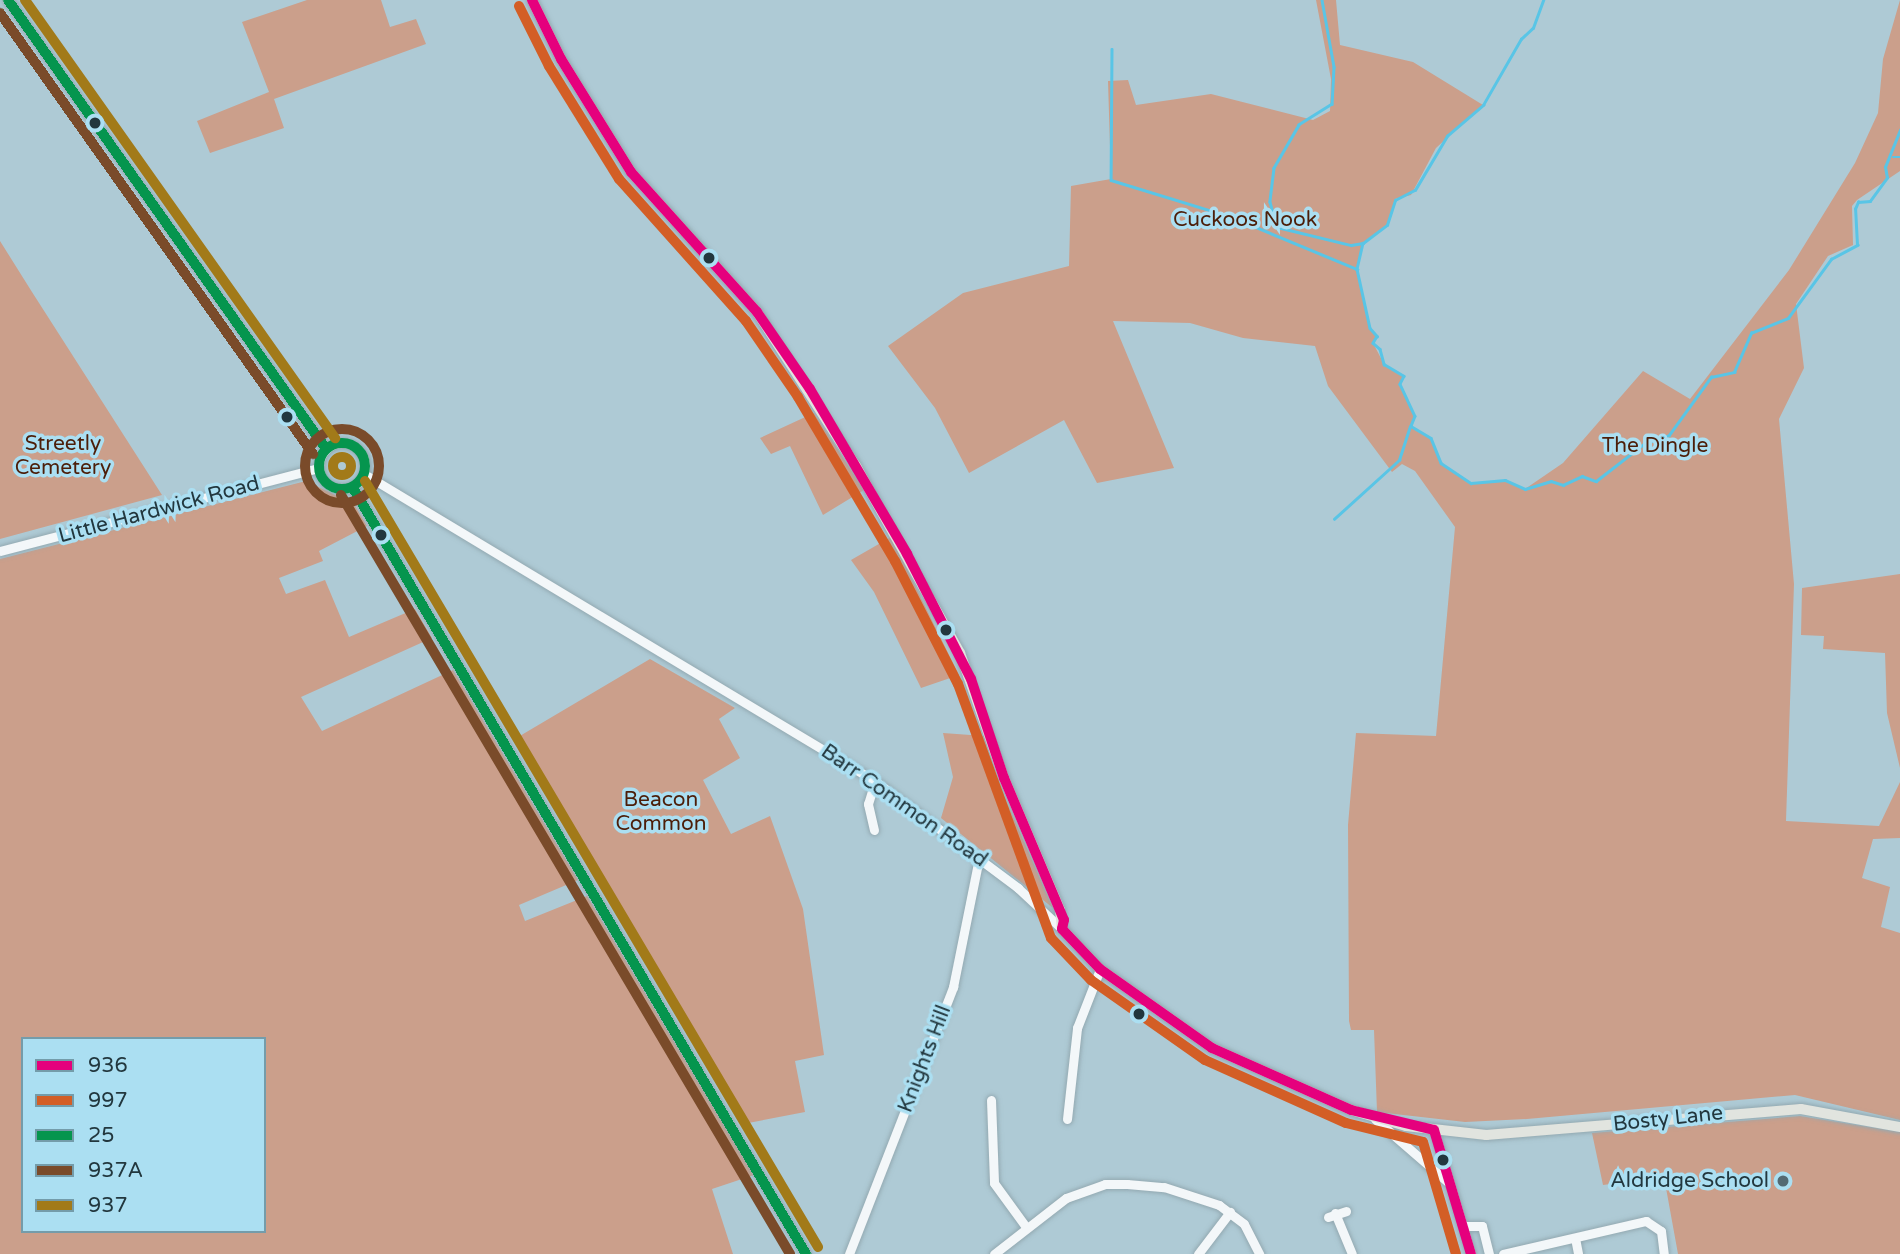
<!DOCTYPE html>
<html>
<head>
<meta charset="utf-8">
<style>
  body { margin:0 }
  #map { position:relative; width:1900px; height:1254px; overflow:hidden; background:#aecad5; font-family:"Varela Round",sans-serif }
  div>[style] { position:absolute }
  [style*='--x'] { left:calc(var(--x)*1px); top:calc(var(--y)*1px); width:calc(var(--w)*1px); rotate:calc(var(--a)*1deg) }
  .green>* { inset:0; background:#cb9f8b }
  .stream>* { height:2.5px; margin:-1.25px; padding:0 1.25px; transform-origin:1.25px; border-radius:1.25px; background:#59c5e6 }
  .roads { filter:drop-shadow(0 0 2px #93a9b1) drop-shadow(0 0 2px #93a9b1) }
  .minor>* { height:9px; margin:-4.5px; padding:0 4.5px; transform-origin:4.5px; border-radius:4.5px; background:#f3f7f9 }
  .minor>.ring { margin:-4.5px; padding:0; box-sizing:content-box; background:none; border:9px solid #f3f7f9; border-radius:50% }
  .major>* { height:10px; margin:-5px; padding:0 5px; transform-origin:5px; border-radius:5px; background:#e1e4df }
  .bus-1>* { height:10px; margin:-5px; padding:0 5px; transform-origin:5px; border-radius:5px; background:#e5007d }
  .bus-2>* { height:10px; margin:-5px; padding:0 5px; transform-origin:5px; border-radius:5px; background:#d35e26 }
  .bus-3>* { height:10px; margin:-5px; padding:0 5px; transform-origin:5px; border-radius:5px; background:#05954e }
  .bus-3>.ring { margin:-5px; padding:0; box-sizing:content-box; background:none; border:10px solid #05954e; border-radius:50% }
  .bus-4>* { height:10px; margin:-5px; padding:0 5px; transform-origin:5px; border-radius:5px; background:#7a4b2a }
  .bus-4>.ring { margin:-5px; padding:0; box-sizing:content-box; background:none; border:10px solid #7a4b2a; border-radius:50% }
  .bus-5>* { height:10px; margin:-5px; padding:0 5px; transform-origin:5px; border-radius:5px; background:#a27a19 }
  .bus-5>.ring { margin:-5px; padding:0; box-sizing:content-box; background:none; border:10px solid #a27a19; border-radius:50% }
  .dots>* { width:19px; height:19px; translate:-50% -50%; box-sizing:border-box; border:4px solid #abdff2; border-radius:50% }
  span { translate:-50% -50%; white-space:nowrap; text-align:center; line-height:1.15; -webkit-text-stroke:7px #abdff2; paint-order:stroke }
  .park-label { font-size:21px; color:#4c1e09 }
  .street-label { font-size:21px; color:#22373e }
  .poi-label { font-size:21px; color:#22373e }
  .right { translate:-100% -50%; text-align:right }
  .legend { position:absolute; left:21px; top:1037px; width:245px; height:196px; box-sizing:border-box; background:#abdff2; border:2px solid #749caa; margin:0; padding:9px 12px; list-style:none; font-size:21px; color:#22373e }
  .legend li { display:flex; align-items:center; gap:14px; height:35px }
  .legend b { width:35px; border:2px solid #749caa }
</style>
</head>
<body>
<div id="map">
  <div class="green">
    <i style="clip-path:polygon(307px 0,381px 0,390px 27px,416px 19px,426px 44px,274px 99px,284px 128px,210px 153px,197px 121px,269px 92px,242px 22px)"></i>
    <i style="clip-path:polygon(1316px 0,1336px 0,1340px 45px,1413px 62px,1483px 105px,1436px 148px,1411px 195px,1395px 199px,1387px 225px,1363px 243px,1357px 269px,1370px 328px,1377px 336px,1373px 343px,1384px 364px,1404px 376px,1400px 384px,1415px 416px,1411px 426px,1431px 438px,1441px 463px,1471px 483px,1505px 480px,1525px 489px,1563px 463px,1643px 371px,1690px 399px,1789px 270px,1855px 163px,1878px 113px,1883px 59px,1900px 0,1900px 171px,1857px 200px,1852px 206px,1853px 245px,1828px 256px,1796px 304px,1804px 368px,1779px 419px,1794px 584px,1786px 821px,1879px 826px,1900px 782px,1900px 838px,1873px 839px,1862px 878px,1890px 887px,1881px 927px,1900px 933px,1900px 1120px,1795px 1095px,1527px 1119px,1465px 1122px,1377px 1112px,1374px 1030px,1351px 1030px,1349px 1021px,1348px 825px,1356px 733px,1436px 736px,1455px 527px,1415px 471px,1402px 464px,1392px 472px,1328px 386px,1315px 346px,1243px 338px,1190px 323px,1113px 321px,1174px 468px,1097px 483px,1064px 420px,969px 473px,935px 408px,888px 346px,963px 293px,1069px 266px,1071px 186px,1111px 179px,1108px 81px,1128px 80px,1136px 105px,1211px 94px,1313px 120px,1330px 111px,1331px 79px)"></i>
    <i style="clip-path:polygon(0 241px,32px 292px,162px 495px,0 539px)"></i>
    <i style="clip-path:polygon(814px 413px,864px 490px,823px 515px,790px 446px,771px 454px,760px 438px)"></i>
    <i style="clip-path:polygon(evenodd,306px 481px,354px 504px,367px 526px,319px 551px,323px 561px,279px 578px,286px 594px,325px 580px,349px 637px,415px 609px,432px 638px,301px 697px,322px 731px,453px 670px,578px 880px,519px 905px,525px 921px,587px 896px,754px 1175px,712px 1189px,733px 1254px,0 1254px,0 559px,306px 481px,23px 1039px,264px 1039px,264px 1231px,23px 1231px,23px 1039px)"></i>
    <i style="clip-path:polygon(891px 537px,959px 675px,921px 688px,874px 592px,851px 560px)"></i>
    <i style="clip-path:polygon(1900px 574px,1900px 768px,1887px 713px,1885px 653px,1823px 649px,1824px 636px,1801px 635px,1802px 588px)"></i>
    <i style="clip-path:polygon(650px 659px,735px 708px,719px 719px,740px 758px,703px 780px,731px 834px,770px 816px,803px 909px,824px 1055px,795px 1061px,805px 1112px,743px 1124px,513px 740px)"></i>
    <i style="clip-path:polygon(943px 733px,984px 736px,998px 782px,1053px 908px,941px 818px,953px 777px)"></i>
    <i style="clip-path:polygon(1800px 1116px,1900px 1132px,1900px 1254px,1678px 1254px,1664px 1177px,1603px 1185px,1592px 1133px)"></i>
  </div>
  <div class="stream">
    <i style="--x:1322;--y:0;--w:68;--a:79.8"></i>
    <i style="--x:1334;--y:67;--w:37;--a:93"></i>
    <i style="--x:1332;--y:104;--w:39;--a:148"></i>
    <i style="--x:1299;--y:125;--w:50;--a:120.2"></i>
    <i style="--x:1274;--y:168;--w:34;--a:97"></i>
    <i style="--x:1270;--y:202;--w:26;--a:74"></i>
    <i style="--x:1277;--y:227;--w:76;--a:13.7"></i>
    <i style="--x:1351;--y:245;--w:12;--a:-9"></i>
    <i style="--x:1363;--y:243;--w:27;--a:103"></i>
    <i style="--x:1357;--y:269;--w:60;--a:77.6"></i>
    <i style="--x:1370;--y:328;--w:11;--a:49"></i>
    <i style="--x:1377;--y:336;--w:8;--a:120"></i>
    <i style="--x:1373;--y:343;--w:9;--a:41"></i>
    <i style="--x:1380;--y:349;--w:16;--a:75"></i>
    <i style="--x:1384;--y:364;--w:23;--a:31"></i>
    <i style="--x:1404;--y:376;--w:9;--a:117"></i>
    <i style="--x:1400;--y:384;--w:35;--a:65"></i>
    <i style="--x:1415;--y:416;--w:11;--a:112"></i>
    <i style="--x:1411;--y:426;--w:23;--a:31"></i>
    <i style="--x:1431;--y:438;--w:27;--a:68"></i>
    <i style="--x:1441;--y:463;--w:36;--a:34"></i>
    <i style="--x:1471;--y:483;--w:34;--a:-5"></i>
    <i style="--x:1505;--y:480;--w:22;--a:24"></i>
    <i style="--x:1525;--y:489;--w:27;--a:-17"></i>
    <i style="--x:1551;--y:481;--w:13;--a:18"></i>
    <i style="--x:1563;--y:485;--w:21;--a:-25"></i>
    <i style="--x:1582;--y:476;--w:15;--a:20"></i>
    <i style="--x:1596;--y:481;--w:62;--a:-37.8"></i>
    <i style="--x:1645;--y:443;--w:25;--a:-18"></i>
    <i style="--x:1669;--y:435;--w:72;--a:-54.1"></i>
    <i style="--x:1711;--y:377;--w:24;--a:-12"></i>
    <i style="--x:1734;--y:372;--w:43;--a:-66.4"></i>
    <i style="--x:1751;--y:333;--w:40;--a:-22"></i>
    <i style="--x:1788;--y:318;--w:73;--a:-53.9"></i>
    <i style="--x:1831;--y:259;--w:30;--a:-28"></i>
    <i style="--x:1857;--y:245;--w:36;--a:-93"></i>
    <i style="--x:1855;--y:209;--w:8;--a:-67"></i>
    <i style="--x:1858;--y:202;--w:12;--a:-5"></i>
    <i style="--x:1870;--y:201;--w:29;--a:-54"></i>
    <i style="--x:1887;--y:178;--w:11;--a:-100"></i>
    <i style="--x:1885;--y:167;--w:40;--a:-68"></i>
    <i style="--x:1112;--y:49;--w:131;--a:90.4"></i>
    <i style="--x:1111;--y:180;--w:123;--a:17"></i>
    <i style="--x:1229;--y:216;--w:139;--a:22.5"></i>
    <i style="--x:1893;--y:157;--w:7;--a:0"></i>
    <i style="--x:1363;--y:243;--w:30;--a:-37"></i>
    <i style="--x:1387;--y:225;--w:26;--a:-72"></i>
    <i style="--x:1395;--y:200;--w:22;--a:-27"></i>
    <i style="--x:1415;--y:190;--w:63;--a:-59.3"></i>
    <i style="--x:1447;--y:136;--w:48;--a:-40.7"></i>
    <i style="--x:1483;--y:105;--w:76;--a:-60.1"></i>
    <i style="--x:1521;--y:39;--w:16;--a:-43"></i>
    <i style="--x:1533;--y:28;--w:30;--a:-70"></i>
    <i style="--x:1334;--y:519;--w:88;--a:-42.2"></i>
    <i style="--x:1399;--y:460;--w:35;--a:-72"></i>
  </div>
  <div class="roads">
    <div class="minor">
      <i style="--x:8;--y:0;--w:547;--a:54.68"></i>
      <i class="ring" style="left:319px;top:443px;width:37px;height:37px"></i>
      <i style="--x:366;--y:475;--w:594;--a:31.01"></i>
      <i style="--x:875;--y:781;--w:179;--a:36.8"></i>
      <i style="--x:1018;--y:888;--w:60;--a:43"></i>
      <i style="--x:353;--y:488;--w:890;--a:59.4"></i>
      <i style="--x:0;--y:551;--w:329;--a:-14.6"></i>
      <i style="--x:874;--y:830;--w:27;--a:-103"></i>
      <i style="--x:868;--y:804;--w:24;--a:-73"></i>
      <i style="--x:991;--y:1100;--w:83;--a:87.9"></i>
      <i style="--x:994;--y:1183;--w:54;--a:54"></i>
      <i style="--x:1067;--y:1119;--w:92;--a:-83.7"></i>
      <i style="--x:1077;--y:1028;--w:63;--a:-68.7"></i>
      <i style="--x:1375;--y:1119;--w:99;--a:40.9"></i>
      <i style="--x:1434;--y:1130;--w:129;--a:73.4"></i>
      <i style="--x:1335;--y:1213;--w:44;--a:67.5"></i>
      <i style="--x:1328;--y:1217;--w:19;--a:-18"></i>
      <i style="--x:1463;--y:1226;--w:19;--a:0"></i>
      <i style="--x:1482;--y:1226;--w:29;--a:76"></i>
      <i style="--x:1575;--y:1238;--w:16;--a:79"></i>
      <i style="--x:849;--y:1254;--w:287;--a:-68.7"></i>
      <i style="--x:953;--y:987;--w:132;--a:-78.6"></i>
      <i style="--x:994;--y:1254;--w:91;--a:-37.9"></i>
      <i style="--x:1066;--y:1198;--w:41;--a:-19.7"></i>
      <i style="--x:1105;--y:1184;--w:22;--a:0"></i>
      <i style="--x:1127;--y:1184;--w:37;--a:5"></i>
      <i style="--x:1164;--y:1187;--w:58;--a:18.1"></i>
      <i style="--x:1219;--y:1205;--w:31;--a:37"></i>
      <i style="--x:1244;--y:1224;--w:34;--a:63"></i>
      <i style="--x:1198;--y:1254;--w:53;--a:-52.7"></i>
      <i style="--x:1503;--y:1254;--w:147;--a:-13"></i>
      <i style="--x:1646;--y:1221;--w:18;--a:34"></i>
      <i style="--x:1661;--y:1231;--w:23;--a:83"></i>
    </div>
    <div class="major">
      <i style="--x:532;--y:0;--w:66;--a:63.8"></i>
      <i style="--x:561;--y:59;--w:133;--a:58.2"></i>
      <i style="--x:631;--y:172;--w:188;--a:48"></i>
      <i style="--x:757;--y:312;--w:183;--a:57.3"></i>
      <i style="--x:856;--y:466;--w:214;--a:60.9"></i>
      <i style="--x:960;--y:653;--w:133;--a:70.6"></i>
      <i style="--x:1004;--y:778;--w:143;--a:67"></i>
      <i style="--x:1060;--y:910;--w:19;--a:84"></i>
      <i style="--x:1062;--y:929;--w:55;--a:46.5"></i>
      <i style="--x:1100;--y:969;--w:137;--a:35.2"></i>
      <i style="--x:1212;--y:1048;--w:152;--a:24"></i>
      <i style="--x:1351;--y:1110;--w:57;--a:16.2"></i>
      <i style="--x:1406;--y:1126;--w:81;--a:6.4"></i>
      <i style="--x:1486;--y:1135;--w:316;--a:-4.7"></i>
      <i style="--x:1801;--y:1109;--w:101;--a:10.3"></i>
    </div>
  </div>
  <div class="bus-1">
    <i style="--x:532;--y:0;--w:66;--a:63.8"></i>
    <i style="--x:561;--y:59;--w:133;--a:58.2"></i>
    <i style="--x:631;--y:172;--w:188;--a:48"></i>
    <i style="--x:757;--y:312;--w:93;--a:55.5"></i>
    <i style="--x:810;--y:389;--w:191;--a:59.5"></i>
    <i style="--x:907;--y:554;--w:140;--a:62.9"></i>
    <i style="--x:971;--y:679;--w:104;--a:71.6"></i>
    <i style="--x:1004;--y:778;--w:154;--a:67.1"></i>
    <i style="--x:1064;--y:920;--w:9;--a:103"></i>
    <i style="--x:1062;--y:929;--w:55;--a:46.5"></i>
    <i style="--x:1100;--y:969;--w:137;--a:35.2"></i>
    <i style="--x:1212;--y:1048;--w:152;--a:24"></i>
    <i style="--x:1351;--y:1110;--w:85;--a:13.5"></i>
    <i style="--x:1434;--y:1130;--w:129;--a:73.4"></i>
  </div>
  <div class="bus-2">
    <i style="--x:519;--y:6;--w:67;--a:63.4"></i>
    <i style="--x:549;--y:66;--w:133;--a:58.2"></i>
    <i style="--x:619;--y:179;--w:191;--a:48.2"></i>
    <i style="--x:746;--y:321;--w:92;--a:55.6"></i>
    <i style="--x:798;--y:397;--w:191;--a:59.4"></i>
    <i style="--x:895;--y:561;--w:138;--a:62.9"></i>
    <i style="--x:958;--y:684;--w:270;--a:69.9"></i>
    <i style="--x:1051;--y:938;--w:58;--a:46.4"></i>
    <i style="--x:1091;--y:980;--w:139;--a:35.1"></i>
    <i style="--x:1205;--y:1060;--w:154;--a:24.1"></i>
    <i style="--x:1346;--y:1123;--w:79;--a:13.9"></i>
    <i style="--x:1423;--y:1142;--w:117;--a:73.6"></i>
  </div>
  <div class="bus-3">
    <i style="--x:8;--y:0;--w:547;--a:54.68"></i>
    <i class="ring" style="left:319px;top:443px;width:36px;height:36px"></i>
    <i style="--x:353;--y:488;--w:890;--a:59.4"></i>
  </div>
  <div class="bus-4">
    <i style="--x:0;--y:13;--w:541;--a:54.63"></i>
    <i class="ring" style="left:305px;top:429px;width:64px;height:64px"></i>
    <i style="--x:341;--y:495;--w:882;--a:59.39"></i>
  </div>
  <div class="bus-5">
    <i style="--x:25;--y:0;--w:537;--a:54.71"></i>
    <i class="ring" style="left:333px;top:457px;width:8px;height:8px"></i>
    <i style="--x:365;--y:481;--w:890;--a:59.4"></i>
  </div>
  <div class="dots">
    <i style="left:95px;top:123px;background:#22373e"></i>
    <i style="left:709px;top:258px;background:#22373e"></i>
    <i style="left:287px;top:417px;background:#22373e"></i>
    <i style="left:381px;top:535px;background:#22373e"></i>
    <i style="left:946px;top:630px;background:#22373e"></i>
    <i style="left:1139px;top:1014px;background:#22373e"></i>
    <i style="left:1443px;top:1160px;background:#22373e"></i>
    <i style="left:1783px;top:1181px;background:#536a73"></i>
  </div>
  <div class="park-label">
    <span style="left:1245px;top:220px">Cuckoos Nook</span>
    <span style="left:63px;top:456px">Streetly<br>Cemetery</span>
    <span style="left:1655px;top:446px">The Dingle</span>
    <span style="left:661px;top:812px">Beacon<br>Common</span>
  </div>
  <div class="street-label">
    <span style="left:159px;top:510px;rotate:-15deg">Little Hardwick Road</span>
    <span style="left:904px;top:806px;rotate:35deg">Barr Common Road</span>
    <span style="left:925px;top:1059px;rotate:-69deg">Knights Hill</span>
    <span style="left:1668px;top:1119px;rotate:-6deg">Bosty Lane</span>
  </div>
  <div class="poi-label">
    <span class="right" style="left:1769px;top:1181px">Aldridge School</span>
  </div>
  <ul class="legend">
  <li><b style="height:9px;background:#e5007d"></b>936</li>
  <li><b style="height:9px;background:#d35e26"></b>997</li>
  <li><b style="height:9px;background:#05954e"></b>25</li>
  <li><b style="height:9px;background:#7a4b2a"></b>937A</li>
  <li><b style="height:9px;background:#a27a19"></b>937</li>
  </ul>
</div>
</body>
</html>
